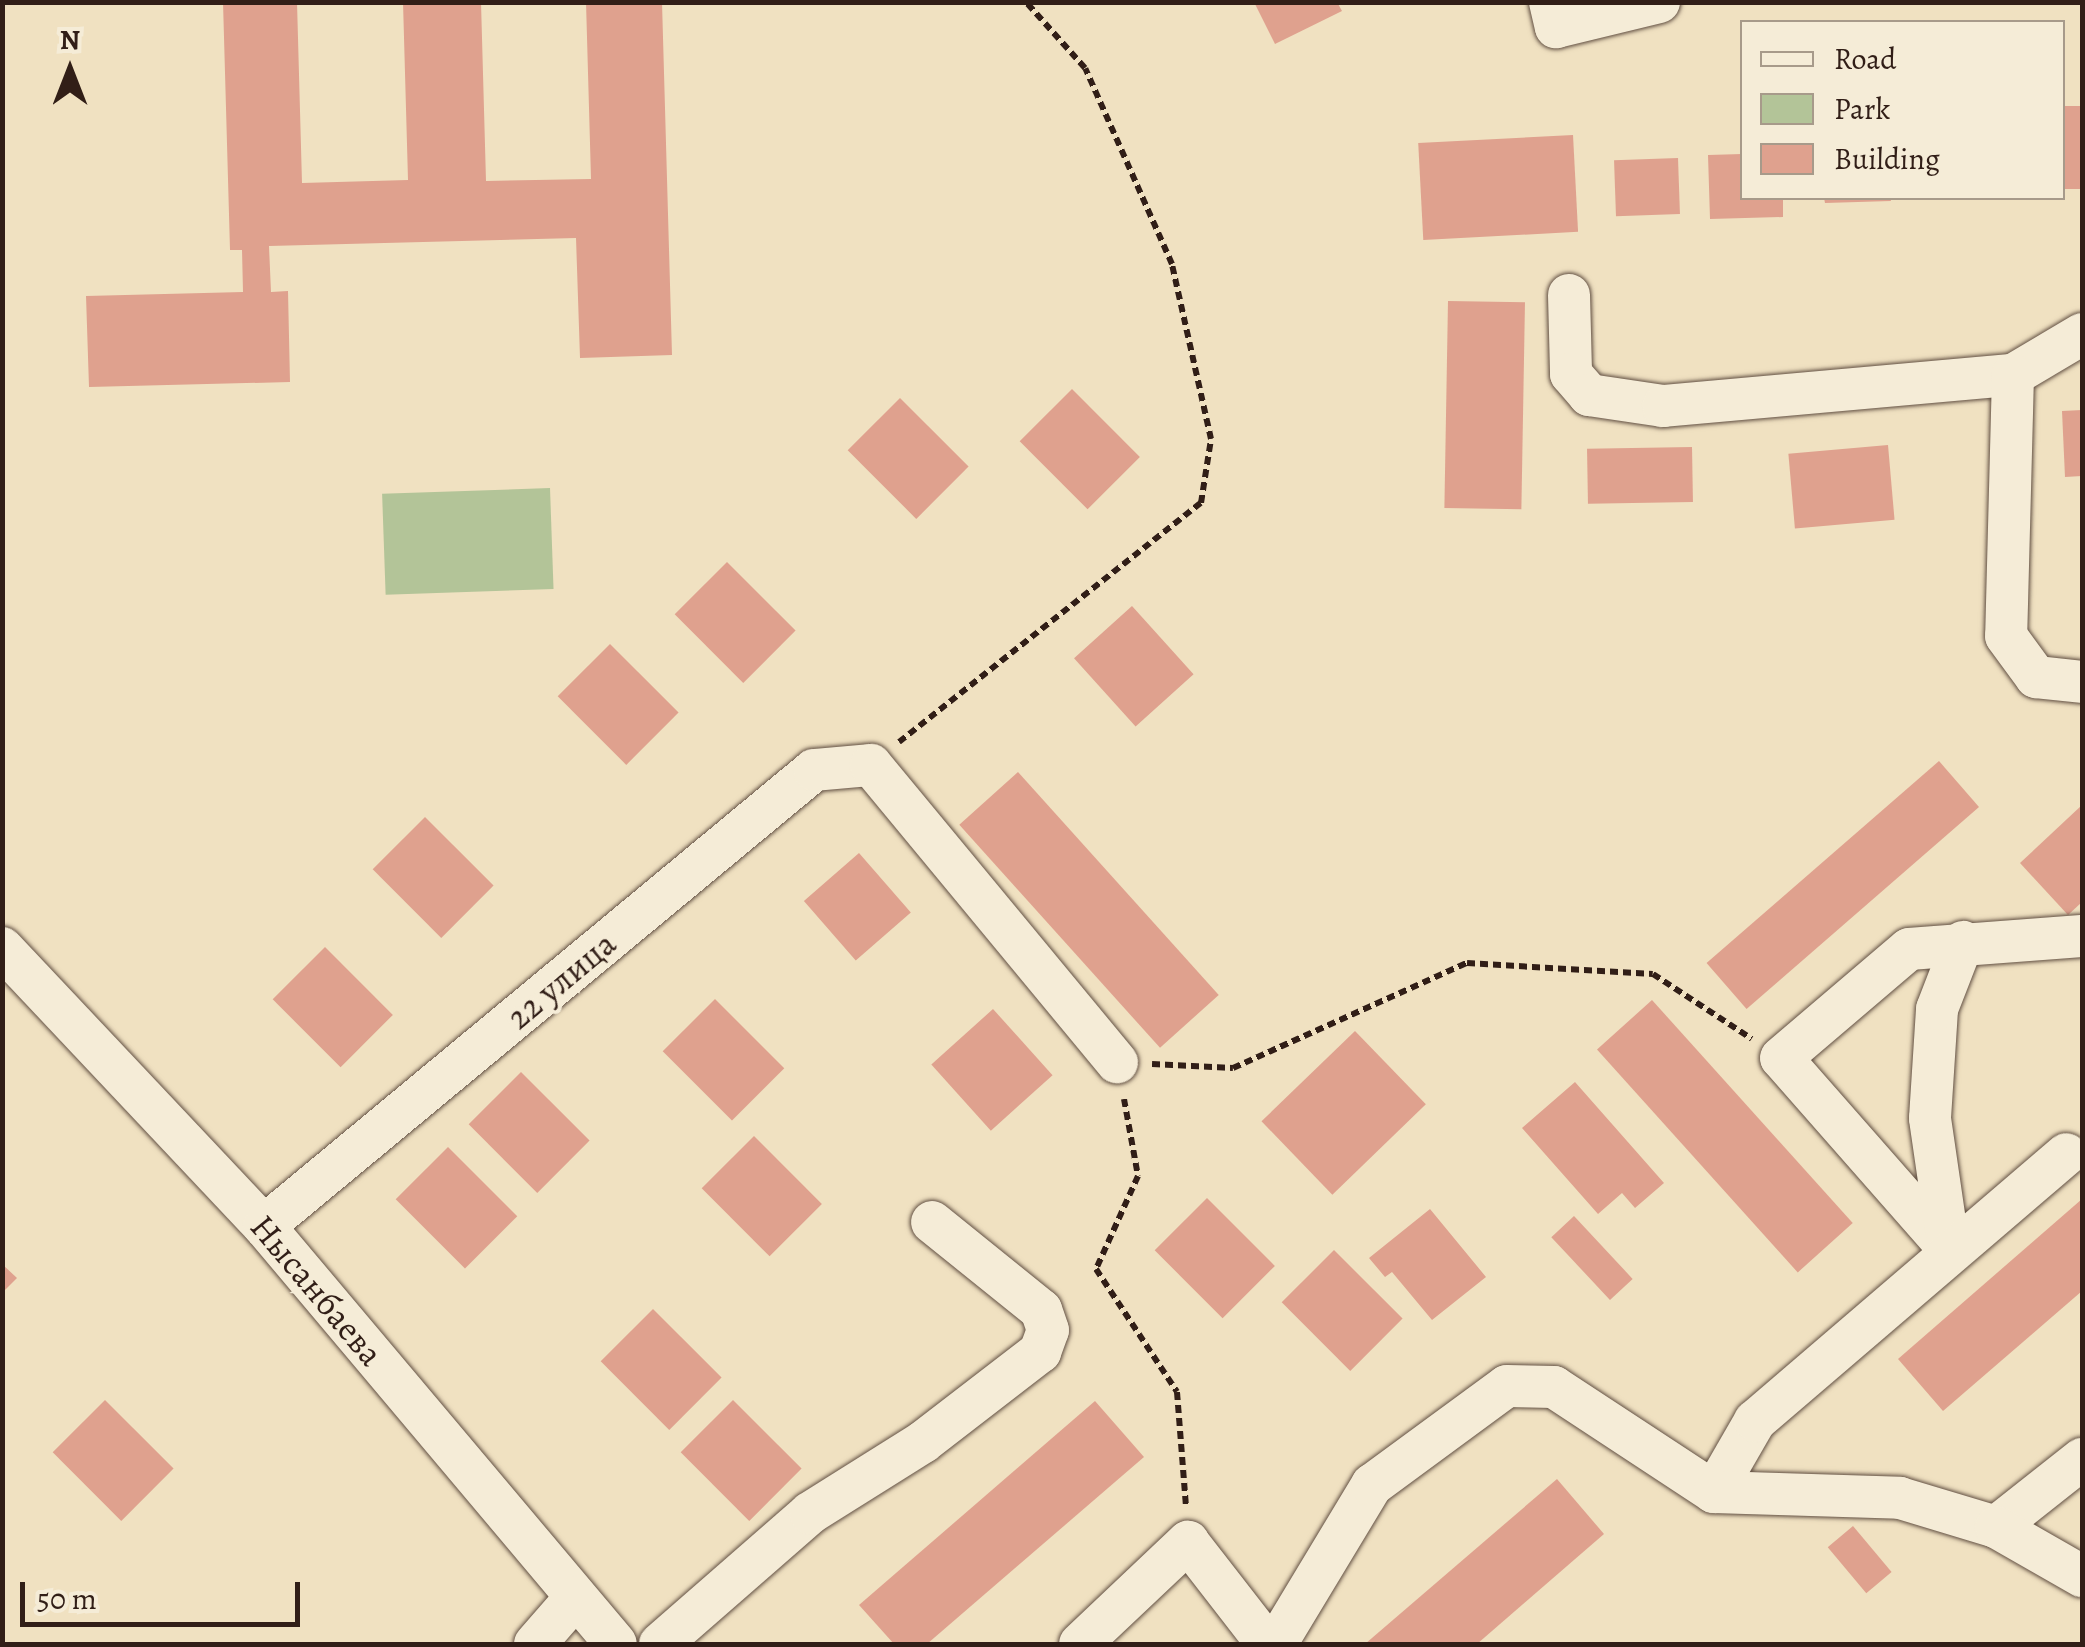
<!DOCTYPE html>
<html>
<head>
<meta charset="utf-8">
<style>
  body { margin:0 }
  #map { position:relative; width:2085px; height:1647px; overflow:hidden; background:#f0e1c1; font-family:Alegreya,serif }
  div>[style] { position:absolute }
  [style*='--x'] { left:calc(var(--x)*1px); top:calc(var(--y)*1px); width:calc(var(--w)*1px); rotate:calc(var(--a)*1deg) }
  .green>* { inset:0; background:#b3c498; transform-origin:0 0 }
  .building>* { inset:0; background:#dfa18e; transform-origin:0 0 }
  .path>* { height:6px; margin-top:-3px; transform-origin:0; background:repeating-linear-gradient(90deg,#311e17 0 8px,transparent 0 13px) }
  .roads { filter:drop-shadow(0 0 2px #614f42) drop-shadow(0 0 2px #614f42) }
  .minor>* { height:42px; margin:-21px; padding:0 21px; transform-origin:21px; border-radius:21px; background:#f5ecd7 }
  span { translate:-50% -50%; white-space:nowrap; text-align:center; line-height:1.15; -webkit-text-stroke:8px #f5ecd7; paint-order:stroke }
  .street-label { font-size:35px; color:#311e17 }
  .frame { position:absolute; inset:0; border:5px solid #311e17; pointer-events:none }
  .legend { position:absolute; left:1740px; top:20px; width:325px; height:180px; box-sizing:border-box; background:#f5ecd7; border:2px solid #a79a8a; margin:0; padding:12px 18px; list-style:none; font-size:30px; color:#311e17 }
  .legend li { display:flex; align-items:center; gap:20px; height:50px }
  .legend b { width:50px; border:2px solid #a79a8a }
  .north { position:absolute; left:20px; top:20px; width:100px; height:100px; -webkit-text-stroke:8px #f5ecd7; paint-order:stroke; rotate:0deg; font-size:28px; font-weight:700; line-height:40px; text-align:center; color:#311e17 }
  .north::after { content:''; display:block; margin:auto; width:35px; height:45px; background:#311e17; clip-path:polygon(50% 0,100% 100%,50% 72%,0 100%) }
  .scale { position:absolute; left:20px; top:1582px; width:280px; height:45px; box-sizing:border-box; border:5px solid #311e17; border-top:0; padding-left:12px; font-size:30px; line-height:35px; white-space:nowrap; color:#311e17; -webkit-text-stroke:8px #f5ecd7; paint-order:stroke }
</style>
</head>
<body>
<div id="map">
  <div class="green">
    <i style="left:550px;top:488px;width:101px;height:168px;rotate:88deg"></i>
  </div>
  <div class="building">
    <i style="clip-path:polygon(223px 2px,297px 2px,302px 183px,408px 180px,403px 2px,481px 2px,486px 181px,591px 179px,586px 2px,662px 2px,672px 355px,580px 358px,576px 238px,269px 246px,271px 292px,288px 291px,290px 382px,89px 387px,86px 296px,243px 292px,242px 250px,230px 250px)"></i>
    <i style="clip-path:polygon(1254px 2px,1337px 2px,1342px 11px,1275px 44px)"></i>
    <i style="left:2082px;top:106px;width:83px;height:20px;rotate:90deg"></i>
    <i style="left:1573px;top:135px;width:97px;height:155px;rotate:87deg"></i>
    <i style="clip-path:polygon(1742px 154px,1742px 198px,1783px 198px,1783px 217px,1710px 219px,1708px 155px)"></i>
    <i style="left:1678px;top:158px;width:56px;height:64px;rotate:88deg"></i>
    <i style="clip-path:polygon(1824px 198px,1890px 198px,1891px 201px,1825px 203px)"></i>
    <i style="left:1448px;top:301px;width:77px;height:207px;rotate:1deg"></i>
    <i style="left:1072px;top:389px;width:96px;height:74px;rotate:45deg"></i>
    <i style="left:900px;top:398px;width:97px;height:74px;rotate:45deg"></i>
    <i style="clip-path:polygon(2082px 410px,2082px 476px,2065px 477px,2062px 411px)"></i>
    <i style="left:1888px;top:445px;width:75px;height:100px;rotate:85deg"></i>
    <i style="left:1692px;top:447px;width:55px;height:105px;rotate:89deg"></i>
    <i style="left:727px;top:562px;width:97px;height:74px;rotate:45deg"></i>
    <i style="left:1132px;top:606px;width:92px;height:78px;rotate:48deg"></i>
    <i style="left:610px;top:644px;width:97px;height:74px;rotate:45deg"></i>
    <i style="left:1939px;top:761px;width:61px;height:308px;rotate:49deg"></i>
    <i style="left:1018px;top:772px;width:300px;height:79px;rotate:48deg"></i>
    <i style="clip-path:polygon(2082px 805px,2082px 902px,2068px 915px,2020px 863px)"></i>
    <i style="left:425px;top:817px;width:97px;height:74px;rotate:45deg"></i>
    <i style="left:859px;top:853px;width:79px;height:73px;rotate:49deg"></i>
    <i style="left:325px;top:947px;width:96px;height:74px;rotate:45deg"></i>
    <i style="left:715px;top:999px;width:98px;height:74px;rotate:45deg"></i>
    <i style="left:1652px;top:1000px;width:300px;height:74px;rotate:48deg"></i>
    <i style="left:993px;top:1009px;width:89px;height:83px;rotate:48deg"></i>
    <i style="left:1355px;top:1031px;width:102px;height:130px;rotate:46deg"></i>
    <i style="left:521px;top:1072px;width:97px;height:74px;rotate:45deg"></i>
    <i style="clip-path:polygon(1575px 1082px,1664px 1183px,1635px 1208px,1622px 1193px,1598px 1214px,1522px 1128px)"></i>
    <i style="left:754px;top:1136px;width:96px;height:74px;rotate:45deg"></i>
    <i style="left:448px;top:1147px;width:98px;height:74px;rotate:45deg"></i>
    <i style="left:1207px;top:1198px;width:96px;height:74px;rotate:45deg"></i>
    <i style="clip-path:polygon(2082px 1199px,2082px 1291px,1943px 1411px,1898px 1359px)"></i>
    <i style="clip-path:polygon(1430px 1209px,1486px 1277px,1432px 1320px,1392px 1272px,1385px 1277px,1369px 1258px)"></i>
    <i style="left:1574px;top:1216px;width:86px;height:31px;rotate:47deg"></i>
    <i style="left:1334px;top:1250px;width:97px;height:74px;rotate:45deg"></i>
    <i style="clip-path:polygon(2px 1264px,17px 1278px,2px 1293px)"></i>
    <i style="left:653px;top:1309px;width:97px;height:74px;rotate:45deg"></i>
    <i style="left:105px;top:1400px;width:97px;height:74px;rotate:45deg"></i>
    <i style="left:733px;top:1400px;width:97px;height:74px;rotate:45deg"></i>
    <i style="clip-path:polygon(1095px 1401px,1144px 1457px,927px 1644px,894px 1644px,859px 1605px)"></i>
    <i style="clip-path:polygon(1557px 1479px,1604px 1534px,1477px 1644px,1365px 1644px)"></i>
    <i style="left:1853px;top:1526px;width:60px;height:33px;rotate:50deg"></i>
  </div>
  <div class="path">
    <i style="--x:899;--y:742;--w:385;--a:-38.4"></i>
    <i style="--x:1201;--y:503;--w:65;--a:-81.1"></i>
    <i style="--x:1211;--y:439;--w:179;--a:-102.6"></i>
    <i style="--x:1172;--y:264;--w:214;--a:-113.9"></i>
    <i style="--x:1085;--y:68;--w:89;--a:-131.8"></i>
    <i style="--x:1152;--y:1064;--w:81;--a:2.8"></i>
    <i style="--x:1233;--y:1068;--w:256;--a:-24.2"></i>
    <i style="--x:1467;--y:963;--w:186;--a:3.4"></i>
    <i style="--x:1653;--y:974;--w:118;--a:33.3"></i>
    <i style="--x:1124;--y:1099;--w:78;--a:79.7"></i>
    <i style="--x:1138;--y:1176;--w:102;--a:114.3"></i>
    <i style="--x:1096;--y:1269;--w:147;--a:56.6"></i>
    <i style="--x:1177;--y:1392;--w:114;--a:85.5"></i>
  </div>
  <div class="roads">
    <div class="minor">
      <i style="--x:1550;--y:2;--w:26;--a:77"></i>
      <i style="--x:1556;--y:27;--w:106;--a:-13.6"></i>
      <i style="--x:1569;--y:295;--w:79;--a:88.5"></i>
      <i style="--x:1571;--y:374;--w:28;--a:49"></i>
      <i style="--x:1589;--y:395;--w:75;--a:8.5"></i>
      <i style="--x:1663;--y:406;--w:351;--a:-5.1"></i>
      <i style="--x:2013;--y:375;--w:80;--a:-30.7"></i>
      <i style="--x:2013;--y:375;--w:261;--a:91.5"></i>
      <i style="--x:2006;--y:636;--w:51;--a:53.8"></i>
      <i style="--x:2036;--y:677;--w:46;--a:6.2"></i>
      <i style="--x:2;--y:948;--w:382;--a:46.7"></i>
      <i style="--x:264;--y:1226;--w:546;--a:49.9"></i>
      <i style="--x:264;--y:1226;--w:714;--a:-39.66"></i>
      <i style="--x:814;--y:770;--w:57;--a:-5"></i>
      <i style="--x:871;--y:765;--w:386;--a:50.4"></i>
      <i style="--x:1949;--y:1249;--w:254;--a:-131.3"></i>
      <i style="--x:1781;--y:1058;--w:168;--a:-40.4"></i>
      <i style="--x:1909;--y:949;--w:173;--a:-4.3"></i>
      <i style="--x:1949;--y:1249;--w:132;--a:-98.3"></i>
      <i style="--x:1930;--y:1118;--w:109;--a:-86.3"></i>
      <i style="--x:1937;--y:1009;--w:72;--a:-68.8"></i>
      <i style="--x:1714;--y:1492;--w:82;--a:-60"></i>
      <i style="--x:1755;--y:1421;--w:410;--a:-40.6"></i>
      <i style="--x:1996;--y:1527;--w:110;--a:-38.3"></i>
      <i style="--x:535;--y:1644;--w:62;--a:-48.9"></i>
      <i style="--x:660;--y:1644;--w:199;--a:-41.1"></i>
      <i style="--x:810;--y:1513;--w:133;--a:-32.1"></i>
      <i style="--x:923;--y:1442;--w:148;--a:-37.6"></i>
      <i style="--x:1040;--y:1352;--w:23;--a:-70"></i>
      <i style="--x:1048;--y:1330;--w:21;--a:-109"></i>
      <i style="--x:1041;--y:1310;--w:140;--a:-141.1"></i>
      <i style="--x:1080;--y:1644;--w:149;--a:-43.4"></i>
      <i style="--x:1188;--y:1542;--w:129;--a:52.2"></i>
      <i style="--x:1276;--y:1644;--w:186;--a:-58.9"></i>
      <i style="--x:1372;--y:1485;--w:167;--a:-36.3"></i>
      <i style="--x:1507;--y:1386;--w:47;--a:1.2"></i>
      <i style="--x:1554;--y:1387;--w:191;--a:33.3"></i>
      <i style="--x:1714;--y:1492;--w:186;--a:1.8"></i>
      <i style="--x:1900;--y:1498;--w:100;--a:16.8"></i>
      <i style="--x:1996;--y:1527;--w:99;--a:29.7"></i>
    </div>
  </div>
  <div class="street-label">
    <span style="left:561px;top:980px;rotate:-40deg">22 улица</span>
    <span style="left:317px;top:1290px;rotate:50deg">Нысанбаева</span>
  </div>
  <div class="frame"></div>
  <ul class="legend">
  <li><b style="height:12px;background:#f5ecd7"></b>Road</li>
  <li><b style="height:28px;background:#b3c498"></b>Park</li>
  <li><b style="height:28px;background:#dfa18e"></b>Building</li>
  </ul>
  <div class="north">N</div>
  <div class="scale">50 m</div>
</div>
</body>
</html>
